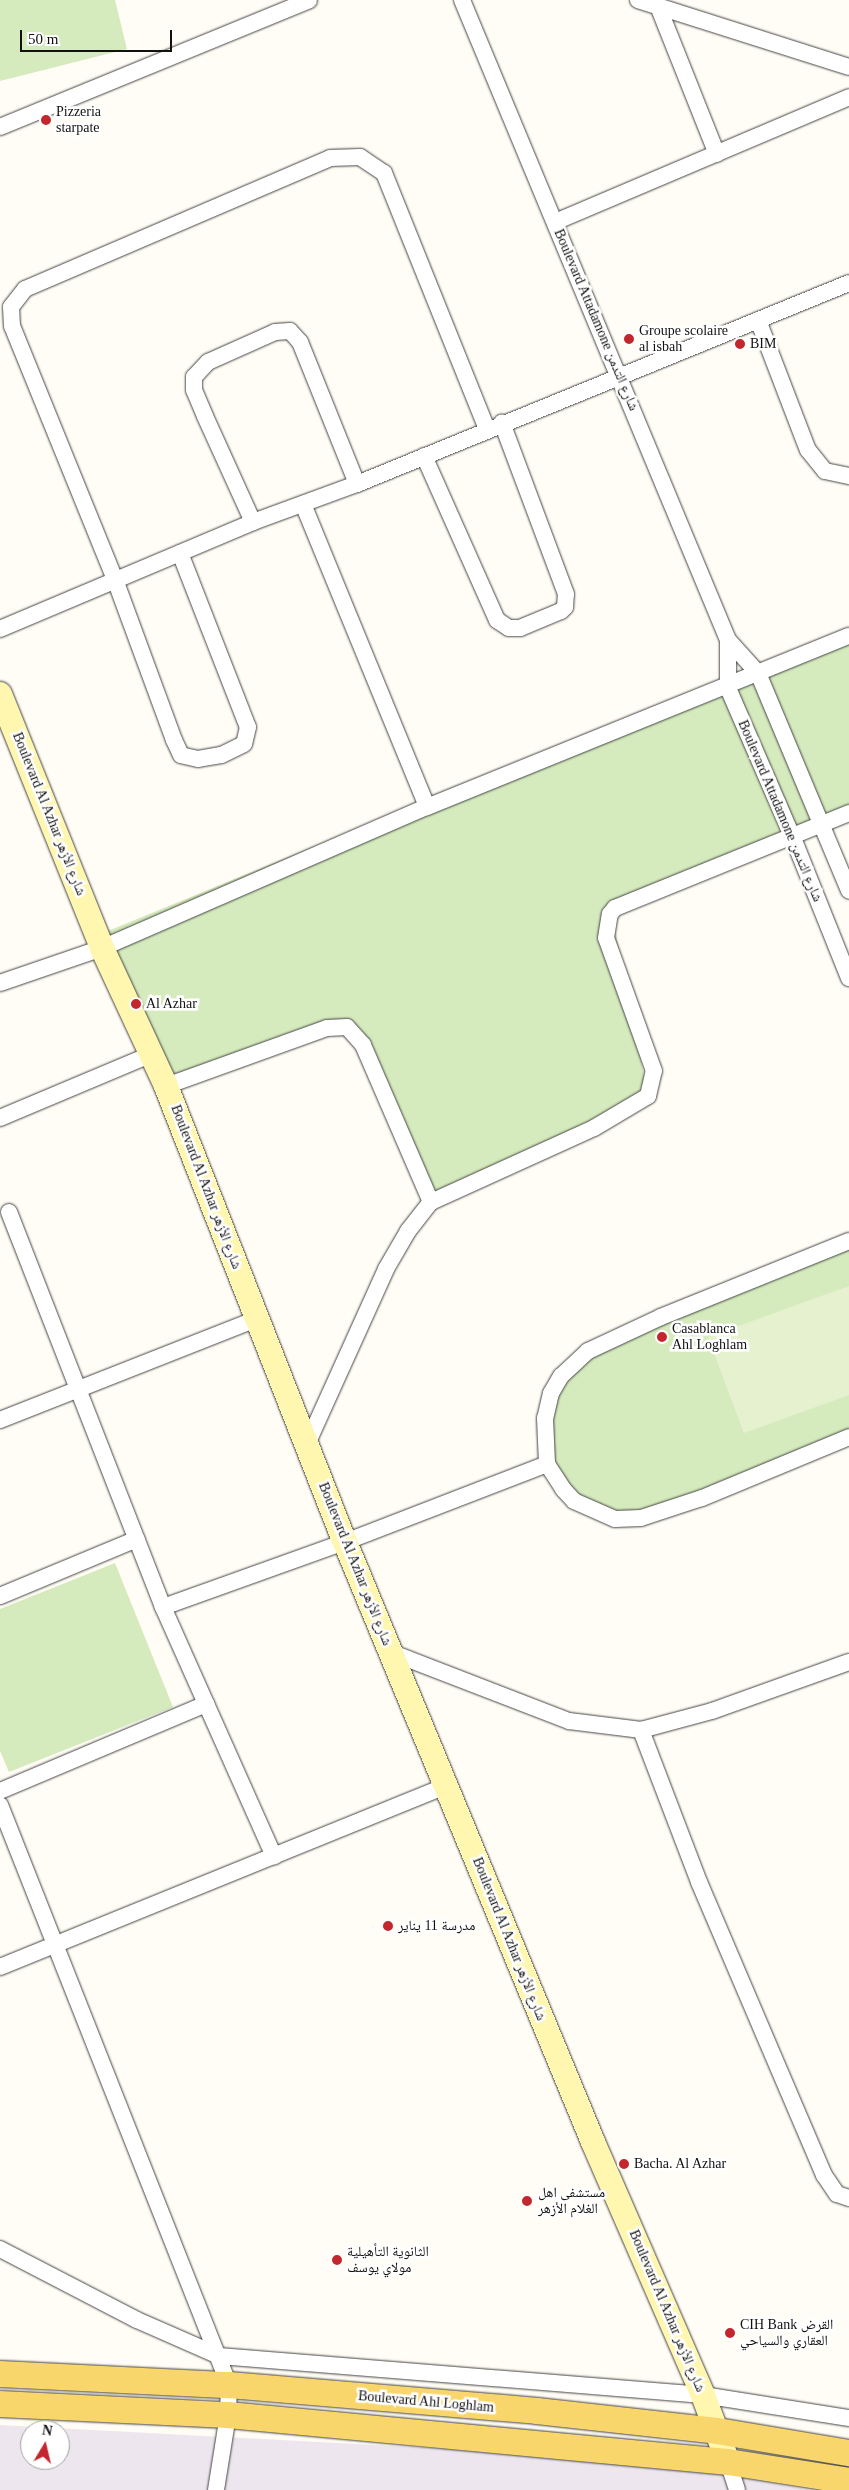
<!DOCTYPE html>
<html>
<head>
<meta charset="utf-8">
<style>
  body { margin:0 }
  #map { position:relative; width:849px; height:2490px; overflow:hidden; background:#fffdf5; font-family:"Times New Roman","Noto Naskh Arabic",serif }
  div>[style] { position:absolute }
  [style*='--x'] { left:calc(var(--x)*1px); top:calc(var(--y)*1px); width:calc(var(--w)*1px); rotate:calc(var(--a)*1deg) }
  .industrial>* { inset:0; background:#eee6ef }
  .green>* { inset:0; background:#d5ebbd }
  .pitch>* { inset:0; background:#e6f2cf }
  .roads { filter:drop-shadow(0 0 1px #444) drop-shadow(0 0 1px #444) }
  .street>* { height:16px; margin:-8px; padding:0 8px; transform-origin:8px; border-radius:8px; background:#fff }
  .secondary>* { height:24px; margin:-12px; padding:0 12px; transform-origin:12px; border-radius:12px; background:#fff6b0 }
  .primary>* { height:26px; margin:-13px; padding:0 13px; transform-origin:13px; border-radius:13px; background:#f9d66b }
  .dots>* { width:14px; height:14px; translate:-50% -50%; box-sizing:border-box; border:2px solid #fff; border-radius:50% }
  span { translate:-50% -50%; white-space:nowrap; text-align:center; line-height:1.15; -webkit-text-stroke:5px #fff; paint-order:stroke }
  .poi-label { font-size:14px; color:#111 }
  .left { translate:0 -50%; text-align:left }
  .street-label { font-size:14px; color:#111 }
  .north { position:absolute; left:20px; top:2420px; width:50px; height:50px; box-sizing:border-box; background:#fff; border:1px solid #a0a0a0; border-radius:50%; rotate:9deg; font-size:14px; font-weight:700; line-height:20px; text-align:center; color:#111 }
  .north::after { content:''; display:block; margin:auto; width:18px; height:22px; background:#c4262e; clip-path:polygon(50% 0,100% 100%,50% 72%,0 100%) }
  .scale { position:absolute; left:20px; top:30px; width:152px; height:22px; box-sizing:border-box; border:2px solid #111; border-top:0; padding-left:6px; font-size:15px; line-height:18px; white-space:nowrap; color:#111; -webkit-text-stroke:4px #fff; paint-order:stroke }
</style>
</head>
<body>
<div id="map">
  <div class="industrial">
    <i style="clip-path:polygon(evenodd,0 2425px,637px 2459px,811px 2490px,0 2490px,0 2425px,30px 2430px,60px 2430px,60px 2460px,30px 2460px,30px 2430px)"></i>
  </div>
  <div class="green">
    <i style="clip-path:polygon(0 0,115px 0,127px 49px,0 81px)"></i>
    <i style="clip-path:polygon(849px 633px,849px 814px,611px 909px,648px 1096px,431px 1202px,343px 1018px,158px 1085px,98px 935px,745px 670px,791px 752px,758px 673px)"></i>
    <i style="clip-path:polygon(849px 1243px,849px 1440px,657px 1518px,608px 1516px,571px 1495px,543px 1463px,542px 1413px,570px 1367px,610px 1342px)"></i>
    <i style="clip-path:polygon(115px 1563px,173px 1707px,9px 1772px,0 1751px,0 1609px)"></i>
  </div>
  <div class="pitch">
    <i style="clip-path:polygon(849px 1286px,849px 1395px,744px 1433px,708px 1337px)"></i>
  </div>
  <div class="roads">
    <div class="street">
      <i style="--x:462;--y:0;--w:693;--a:67.43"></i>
      <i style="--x:728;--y:640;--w:45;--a:47.7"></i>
      <i style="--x:758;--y:673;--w:236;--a:67.3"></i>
      <i style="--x:638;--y:0;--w:221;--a:17.6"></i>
      <i style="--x:658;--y:6;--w:159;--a:68.3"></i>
      <i style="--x:0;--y:127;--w:334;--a:-22.3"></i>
      <i style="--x:555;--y:222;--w:319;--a:-23"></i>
      <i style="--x:758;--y:320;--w:139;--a:69"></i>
      <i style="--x:808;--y:450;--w:27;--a:51"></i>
      <i style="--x:825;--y:471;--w:25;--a:12"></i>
      <i style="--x:424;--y:456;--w:180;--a:66"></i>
      <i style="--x:497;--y:620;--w:14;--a:34"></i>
      <i style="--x:509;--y:628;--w:11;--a:0"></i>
      <i style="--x:520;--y:628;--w:44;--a:-22.5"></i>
      <i style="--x:561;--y:611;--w:6;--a:-45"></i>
      <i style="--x:565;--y:607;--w:13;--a:-86"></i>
      <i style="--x:566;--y:594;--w:183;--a:-110.5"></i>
      <i style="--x:303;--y:504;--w:327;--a:67.7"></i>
      <i style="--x:253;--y:522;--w:116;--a:-114.4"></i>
      <i style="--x:205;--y:416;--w:28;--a:-113"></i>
      <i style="--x:194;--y:390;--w:13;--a:-90"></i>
      <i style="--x:194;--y:377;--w:21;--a:-47"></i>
      <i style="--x:208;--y:362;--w:73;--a:-24.1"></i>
      <i style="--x:275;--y:332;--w:15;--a:-4"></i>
      <i style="--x:290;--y:331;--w:15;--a:48"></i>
      <i style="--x:300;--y:342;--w:153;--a:68.1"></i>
      <i style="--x:180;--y:553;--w:187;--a:68.7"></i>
      <i style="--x:248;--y:727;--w:17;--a:103"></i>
      <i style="--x:244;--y:744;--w:25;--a:154"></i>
      <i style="--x:221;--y:755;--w:23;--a:170"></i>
      <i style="--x:198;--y:759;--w:17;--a:-167"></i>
      <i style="--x:181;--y:755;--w:17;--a:-115"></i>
      <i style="--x:174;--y:740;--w:168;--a:-110.2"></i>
      <i style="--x:116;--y:582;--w:276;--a:-112.1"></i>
      <i style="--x:12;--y:326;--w:19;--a:-93"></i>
      <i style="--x:11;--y:307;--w:23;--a:-52"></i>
      <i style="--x:25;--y:289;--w:332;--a:-23.2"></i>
      <i style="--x:330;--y:158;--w:30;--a:-2"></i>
      <i style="--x:360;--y:157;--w:29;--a:34"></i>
      <i style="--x:384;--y:173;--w:276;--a:68.1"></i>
      <i style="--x:0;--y:629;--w:275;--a:-22.9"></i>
      <i style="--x:253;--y:522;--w:111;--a:-20.1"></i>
      <i style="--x:357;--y:484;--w:531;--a:-22.22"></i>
      <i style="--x:728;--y:640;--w:48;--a:90"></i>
      <i style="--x:728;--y:688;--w:163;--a:66.6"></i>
      <i style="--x:793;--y:838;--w:151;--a:68.2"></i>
      <i style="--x:0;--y:983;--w:108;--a:-18.9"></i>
      <i style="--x:102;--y:948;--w:354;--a:-23.5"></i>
      <i style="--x:427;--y:807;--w:455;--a:-22.1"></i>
      <i style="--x:166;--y:1086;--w:171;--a:-19.8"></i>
      <i style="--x:327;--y:1028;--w:20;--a:-3"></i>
      <i style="--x:347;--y:1027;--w:24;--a:48"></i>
      <i style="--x:363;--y:1045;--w:171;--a:66.6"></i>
      <i style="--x:0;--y:1118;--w:163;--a:-22.8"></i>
      <i style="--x:9;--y:1212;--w:424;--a:68.7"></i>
      <i style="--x:163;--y:1607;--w:273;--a:66"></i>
      <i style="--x:849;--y:1241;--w:203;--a:158"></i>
      <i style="--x:661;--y:1317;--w:81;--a:155"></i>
      <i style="--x:588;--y:1351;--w:37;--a:137"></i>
      <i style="--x:561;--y:1376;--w:20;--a:120"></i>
      <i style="--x:551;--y:1393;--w:26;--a:103"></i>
      <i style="--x:545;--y:1418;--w:46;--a:87.5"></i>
      <i style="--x:547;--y:1464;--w:30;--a:57"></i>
      <i style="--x:563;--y:1489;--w:16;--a:47"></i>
      <i style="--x:574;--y:1501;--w:45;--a:23.7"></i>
      <i style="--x:615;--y:1519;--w:26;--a:-2"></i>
      <i style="--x:641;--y:1518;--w:64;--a:-18.2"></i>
      <i style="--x:702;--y:1498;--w:159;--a:-22.5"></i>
      <i style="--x:0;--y:1420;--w:276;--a:-21.5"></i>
      <i style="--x:308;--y:1442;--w:190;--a:-65.7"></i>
      <i style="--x:386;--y:1269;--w:44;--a:-59.9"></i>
      <i style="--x:408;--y:1231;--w:37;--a:-52"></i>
      <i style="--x:431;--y:1202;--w:179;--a:-24.4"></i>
      <i style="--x:594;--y:1128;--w:63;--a:-30.7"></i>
      <i style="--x:648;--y:1096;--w:26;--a:-77"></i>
      <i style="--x:654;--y:1071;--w:141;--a:-109.8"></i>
      <i style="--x:606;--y:938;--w:24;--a:-81"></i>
      <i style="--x:610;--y:914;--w:8;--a:-50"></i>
      <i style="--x:615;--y:908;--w:253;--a:-22.1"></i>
      <i style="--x:0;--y:1596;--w:148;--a:-22.6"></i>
      <i style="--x:163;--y:1607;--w:193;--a:-19.7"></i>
      <i style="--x:345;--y:1542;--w:217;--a:-21.1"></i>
      <i style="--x:390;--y:1652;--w:192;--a:21.1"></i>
      <i style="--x:569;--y:1721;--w:73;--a:7.1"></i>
      <i style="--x:641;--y:1730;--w:73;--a:-15"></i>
      <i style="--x:712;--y:1711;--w:145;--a:-19.7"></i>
      <i style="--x:641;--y:1730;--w:163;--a:69.1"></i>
      <i style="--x:699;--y:1882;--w:319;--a:66.9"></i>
      <i style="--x:824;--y:2175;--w:23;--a:56"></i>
      <i style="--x:837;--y:2194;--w:13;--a:18"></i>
      <i style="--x:0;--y:1791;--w:224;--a:-22.9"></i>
      <i style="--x:0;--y:1805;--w:624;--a:68.45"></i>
      <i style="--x:229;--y:2385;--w:30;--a:92"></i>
      <i style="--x:228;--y:2415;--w:76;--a:99.1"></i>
      <i style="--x:0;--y:1967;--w:480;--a:-22.1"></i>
      <i style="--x:0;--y:2249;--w:154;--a:27.4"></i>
      <i style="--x:137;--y:2320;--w:90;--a:23.7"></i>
      <i style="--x:219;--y:2356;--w:486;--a:4.6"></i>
      <i style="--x:703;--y:2395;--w:148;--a:9"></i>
      <i style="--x:728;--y:2462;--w:29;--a:72"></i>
    </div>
    <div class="secondary">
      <i style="--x:0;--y:694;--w:274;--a:68.1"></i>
      <i style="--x:102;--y:948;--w:152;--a:65.1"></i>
      <i style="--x:166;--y:1086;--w:490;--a:68.6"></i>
      <i style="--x:345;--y:1542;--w:649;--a:67.54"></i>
      <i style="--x:593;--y:2142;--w:276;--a:66.5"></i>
      <i style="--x:703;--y:2395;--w:72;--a:69.5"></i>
    </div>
    <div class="primary">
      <i style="--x:0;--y:2374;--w:229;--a:2.8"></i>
      <i style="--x:229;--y:2385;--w:309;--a:4.8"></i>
      <i style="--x:537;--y:2411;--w:181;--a:6.3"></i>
      <i style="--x:717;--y:2431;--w:134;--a:9.5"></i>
      <i style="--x:0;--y:2404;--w:228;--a:2.8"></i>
      <i style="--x:228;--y:2415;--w:502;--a:5.37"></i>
      <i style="--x:728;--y:2462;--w:122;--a:8.9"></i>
    </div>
  </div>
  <div class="dots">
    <i style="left:46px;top:120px;background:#c4262e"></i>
    <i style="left:629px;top:339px;background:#c4262e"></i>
    <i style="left:740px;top:344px;background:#c4262e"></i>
    <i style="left:136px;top:1004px;background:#c4262e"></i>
    <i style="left:662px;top:1337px;background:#c4262e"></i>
    <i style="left:388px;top:1926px;background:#c4262e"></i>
    <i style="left:624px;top:2164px;background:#c4262e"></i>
    <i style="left:527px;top:2201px;background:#c4262e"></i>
    <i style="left:337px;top:2260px;background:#c4262e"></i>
    <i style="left:730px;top:2333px;background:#c4262e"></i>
  </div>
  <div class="poi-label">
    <span class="left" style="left:56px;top:120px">Pizzeria<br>starpate</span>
    <span class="left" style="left:639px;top:339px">Groupe scolaire<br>al isbah</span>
    <span class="left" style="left:750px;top:344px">BIM</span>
    <span class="left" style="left:146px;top:1004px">Al Azhar</span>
    <span class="left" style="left:672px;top:1337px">Casablanca<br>Ahl Loghlam</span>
    <span class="left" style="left:398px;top:1926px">مدرسة 11 يناير</span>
    <span class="left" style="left:634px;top:2164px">Bacha. Al Azhar</span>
    <span class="left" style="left:538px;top:2201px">مستشفى اهل<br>الغلام الأزهر</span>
    <span class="left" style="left:347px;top:2260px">الثانوية التأهيلية<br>مولاي يوسف</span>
    <span class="left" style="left:740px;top:2333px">CIH Bank القرض<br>العقاري والسياحي</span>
  </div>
  <div class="street-label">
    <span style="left:596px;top:320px;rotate:67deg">Boulevard Attadamone شارع التدمن</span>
    <span style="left:780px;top:811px;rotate:67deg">Boulevard Attadamone شارع التدمن</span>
    <span style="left:49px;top:814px;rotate:68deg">Boulevard Al Azhar شارع الأزهر</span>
    <span style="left:206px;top:1187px;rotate:69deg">Boulevard Al Azhar شارع الأزهر</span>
    <span style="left:355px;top:1564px;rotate:68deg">Boulevard Al Azhar شارع الأزهر</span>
    <span style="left:509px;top:1939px;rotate:68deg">Boulevard Al Azhar شارع الأزهر</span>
    <span style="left:667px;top:2311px;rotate:67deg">Boulevard Al Azhar شارع الأزهر</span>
    <span style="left:426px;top:2402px;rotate:5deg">Boulevard Ahl Loghlam</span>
  </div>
  <div class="north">N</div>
  <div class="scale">50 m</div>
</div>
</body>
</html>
